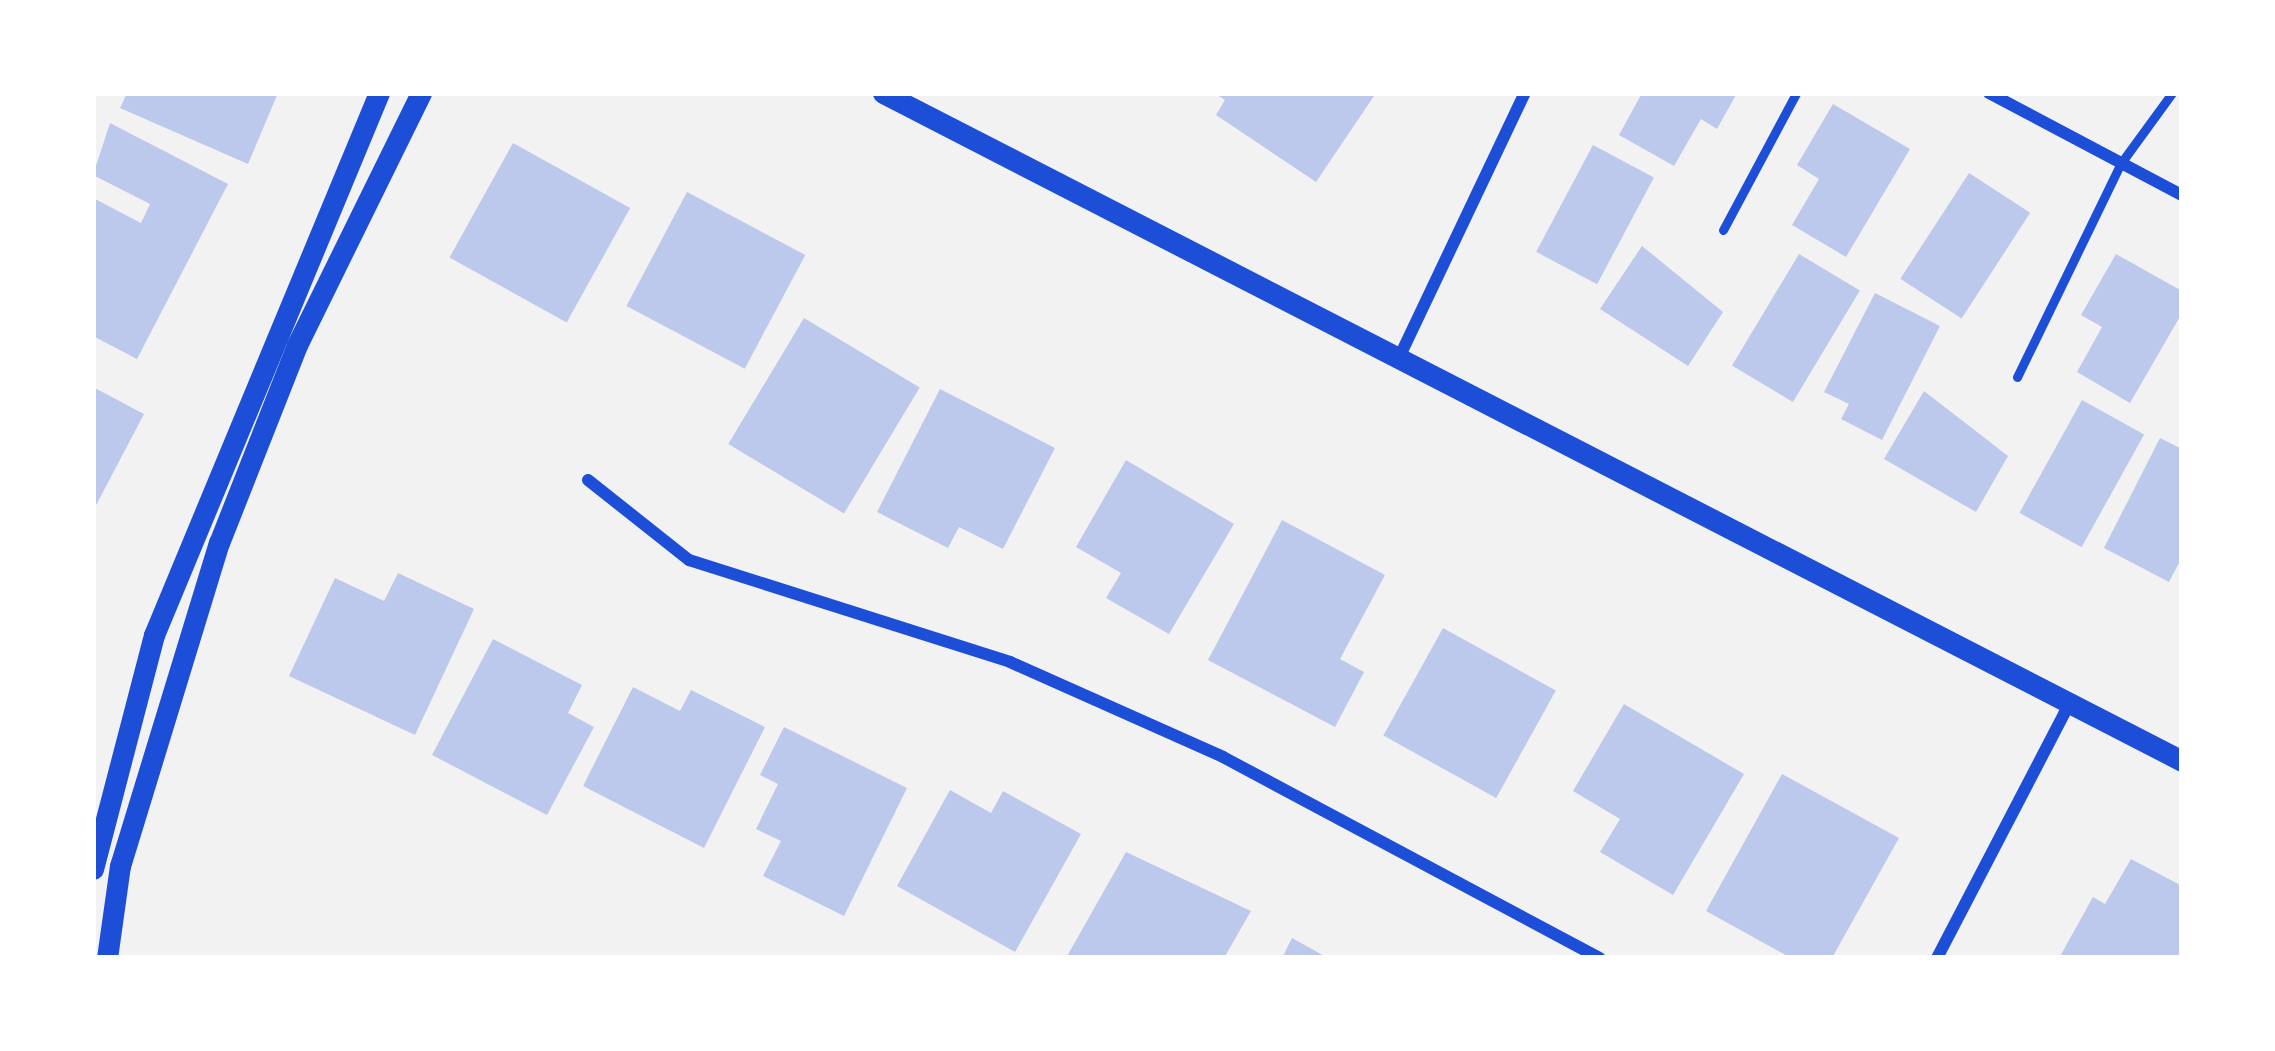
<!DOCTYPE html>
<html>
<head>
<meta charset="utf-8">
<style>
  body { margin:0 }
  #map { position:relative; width:2275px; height:1051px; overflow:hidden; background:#f2f2f2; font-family:"Source Sans 3",sans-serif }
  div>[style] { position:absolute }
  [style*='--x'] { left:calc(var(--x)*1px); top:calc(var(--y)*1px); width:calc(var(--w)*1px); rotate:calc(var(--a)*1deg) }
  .building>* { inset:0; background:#bdc9ec; transform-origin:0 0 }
  .service>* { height:9px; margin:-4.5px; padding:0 4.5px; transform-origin:4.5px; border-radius:4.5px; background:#1d4ed8 }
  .minor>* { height:12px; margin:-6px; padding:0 6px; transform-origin:6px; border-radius:6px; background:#1d4ed8 }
  .tertiary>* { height:21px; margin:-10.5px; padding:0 10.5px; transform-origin:10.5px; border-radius:10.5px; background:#1d4ed8 }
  span { translate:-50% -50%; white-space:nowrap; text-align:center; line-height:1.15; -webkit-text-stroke:9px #fff; paint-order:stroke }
  .frame { position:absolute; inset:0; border:96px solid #fff; pointer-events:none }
</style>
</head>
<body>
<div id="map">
  <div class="building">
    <i style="clip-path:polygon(127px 93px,278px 93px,248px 164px,120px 108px)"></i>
    <i style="clip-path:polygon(1214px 93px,1376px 93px,1316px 182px,1216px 115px,1225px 100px)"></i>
    <i style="clip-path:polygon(1642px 93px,1737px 93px,1717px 129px,1701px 119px,1674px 166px,1619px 135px)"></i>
    <i style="clip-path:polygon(1833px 104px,1910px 149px,1846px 257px,1792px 225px,1819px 179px,1797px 165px)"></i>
    <i style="clip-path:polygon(110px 123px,228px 184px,137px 359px,93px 336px,93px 198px,141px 223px,150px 204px,93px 175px)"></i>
    <i style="left:513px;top:143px;width:134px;height:131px;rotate:29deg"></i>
    <i style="left:1593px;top:145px;width:69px;height:121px;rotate:28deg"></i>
    <i style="left:1969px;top:173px;width:73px;height:126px;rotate:33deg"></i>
    <i style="left:687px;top:192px;width:134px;height:129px;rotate:28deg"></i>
    <i style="clip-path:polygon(1642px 246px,1723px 312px,1688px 366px,1600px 309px)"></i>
    <i style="left:1799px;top:254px;width:71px;height:130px;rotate:31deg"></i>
    <i style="clip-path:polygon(2116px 254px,2182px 291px,2182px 313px,2130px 403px,2077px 372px,2102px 327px,2081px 315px)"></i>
    <i style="clip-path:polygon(1875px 293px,1940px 326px,1882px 440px,1841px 419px,1849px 404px,1824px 392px)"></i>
    <i style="left:804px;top:318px;width:135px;height:147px;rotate:31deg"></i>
    <i style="clip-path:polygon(93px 387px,144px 414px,93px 511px)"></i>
    <i style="clip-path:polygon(940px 389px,1055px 448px,1003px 549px,959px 527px,948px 548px,877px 512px)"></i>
    <i style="clip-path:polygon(1924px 391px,2008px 456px,1976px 512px,1884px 459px)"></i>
    <i style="left:2082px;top:400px;width:71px;height:129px;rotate:29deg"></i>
    <i style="clip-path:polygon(2160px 438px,2182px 449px,2182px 557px,2169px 582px,2104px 548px)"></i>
    <i style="clip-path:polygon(1126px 460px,1234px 524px,1169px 634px,1106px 598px,1121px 573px,1076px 547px)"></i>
    <i style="clip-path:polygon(1282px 520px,1385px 575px,1340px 659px,1364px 672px,1335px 727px,1208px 660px)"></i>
    <i style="clip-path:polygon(398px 573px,474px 609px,415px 735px,289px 676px,335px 578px,384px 601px)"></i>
    <i style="left:1443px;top:628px;width:129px;height:123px;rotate:29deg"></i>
    <i style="clip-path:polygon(493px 639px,582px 685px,568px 713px,594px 727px,547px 815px,432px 755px)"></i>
    <i style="clip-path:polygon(633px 687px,680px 711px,691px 690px,765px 727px,704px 848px,583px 786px)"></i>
    <i style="clip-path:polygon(1624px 704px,1744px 774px,1673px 895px,1600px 852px,1620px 819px,1573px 791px)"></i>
    <i style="clip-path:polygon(784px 727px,907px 788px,844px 916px,763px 876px,781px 841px,756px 829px,778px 784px,760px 775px)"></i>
    <i style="clip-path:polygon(1782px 774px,1899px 838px,1832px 958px,1791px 958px,1706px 911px)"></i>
    <i style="clip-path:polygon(950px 790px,991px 813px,1003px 791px,1081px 834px,1015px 952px,897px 886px)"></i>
    <i style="clip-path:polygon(1126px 852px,1251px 911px,1224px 958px,1066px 958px)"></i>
    <i style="clip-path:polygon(2131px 859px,2182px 886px,2182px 958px,2059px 958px,2093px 897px,2105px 904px)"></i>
    <i style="clip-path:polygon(1292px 938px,1328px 958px,1282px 958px)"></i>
  </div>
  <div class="service">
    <i style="--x:1723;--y:230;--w:155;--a:-61.9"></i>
    <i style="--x:2017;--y:377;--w:238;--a:-64.1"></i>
    <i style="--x:2121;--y:163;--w:87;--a:-53.9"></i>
  </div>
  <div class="minor">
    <i style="--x:1989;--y:93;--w:218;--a:27.9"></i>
    <i style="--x:1397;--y:362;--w:298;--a:-64.6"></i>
    <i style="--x:588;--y:480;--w:129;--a:38.4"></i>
    <i style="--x:689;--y:560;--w:337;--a:17.6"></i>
    <i style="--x:1010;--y:662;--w:233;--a:24"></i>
    <i style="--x:1223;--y:757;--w:427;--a:28.1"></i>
    <i style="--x:1937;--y:958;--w:288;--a:-62.5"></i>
  </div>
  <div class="tertiary">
    <i style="--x:883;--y:93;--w:1461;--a:27.21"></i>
    <i style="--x:93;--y:869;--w:242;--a:-75.4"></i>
    <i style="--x:154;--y:635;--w:587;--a:-67.46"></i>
    <i style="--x:107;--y:958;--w:93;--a:-82"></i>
    <i style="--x:120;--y:866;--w:338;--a:-73"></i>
    <i style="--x:219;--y:543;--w:213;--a:-68.5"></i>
    <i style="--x:297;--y:345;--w:281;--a:-63.8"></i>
  </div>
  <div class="frame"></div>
</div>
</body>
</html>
